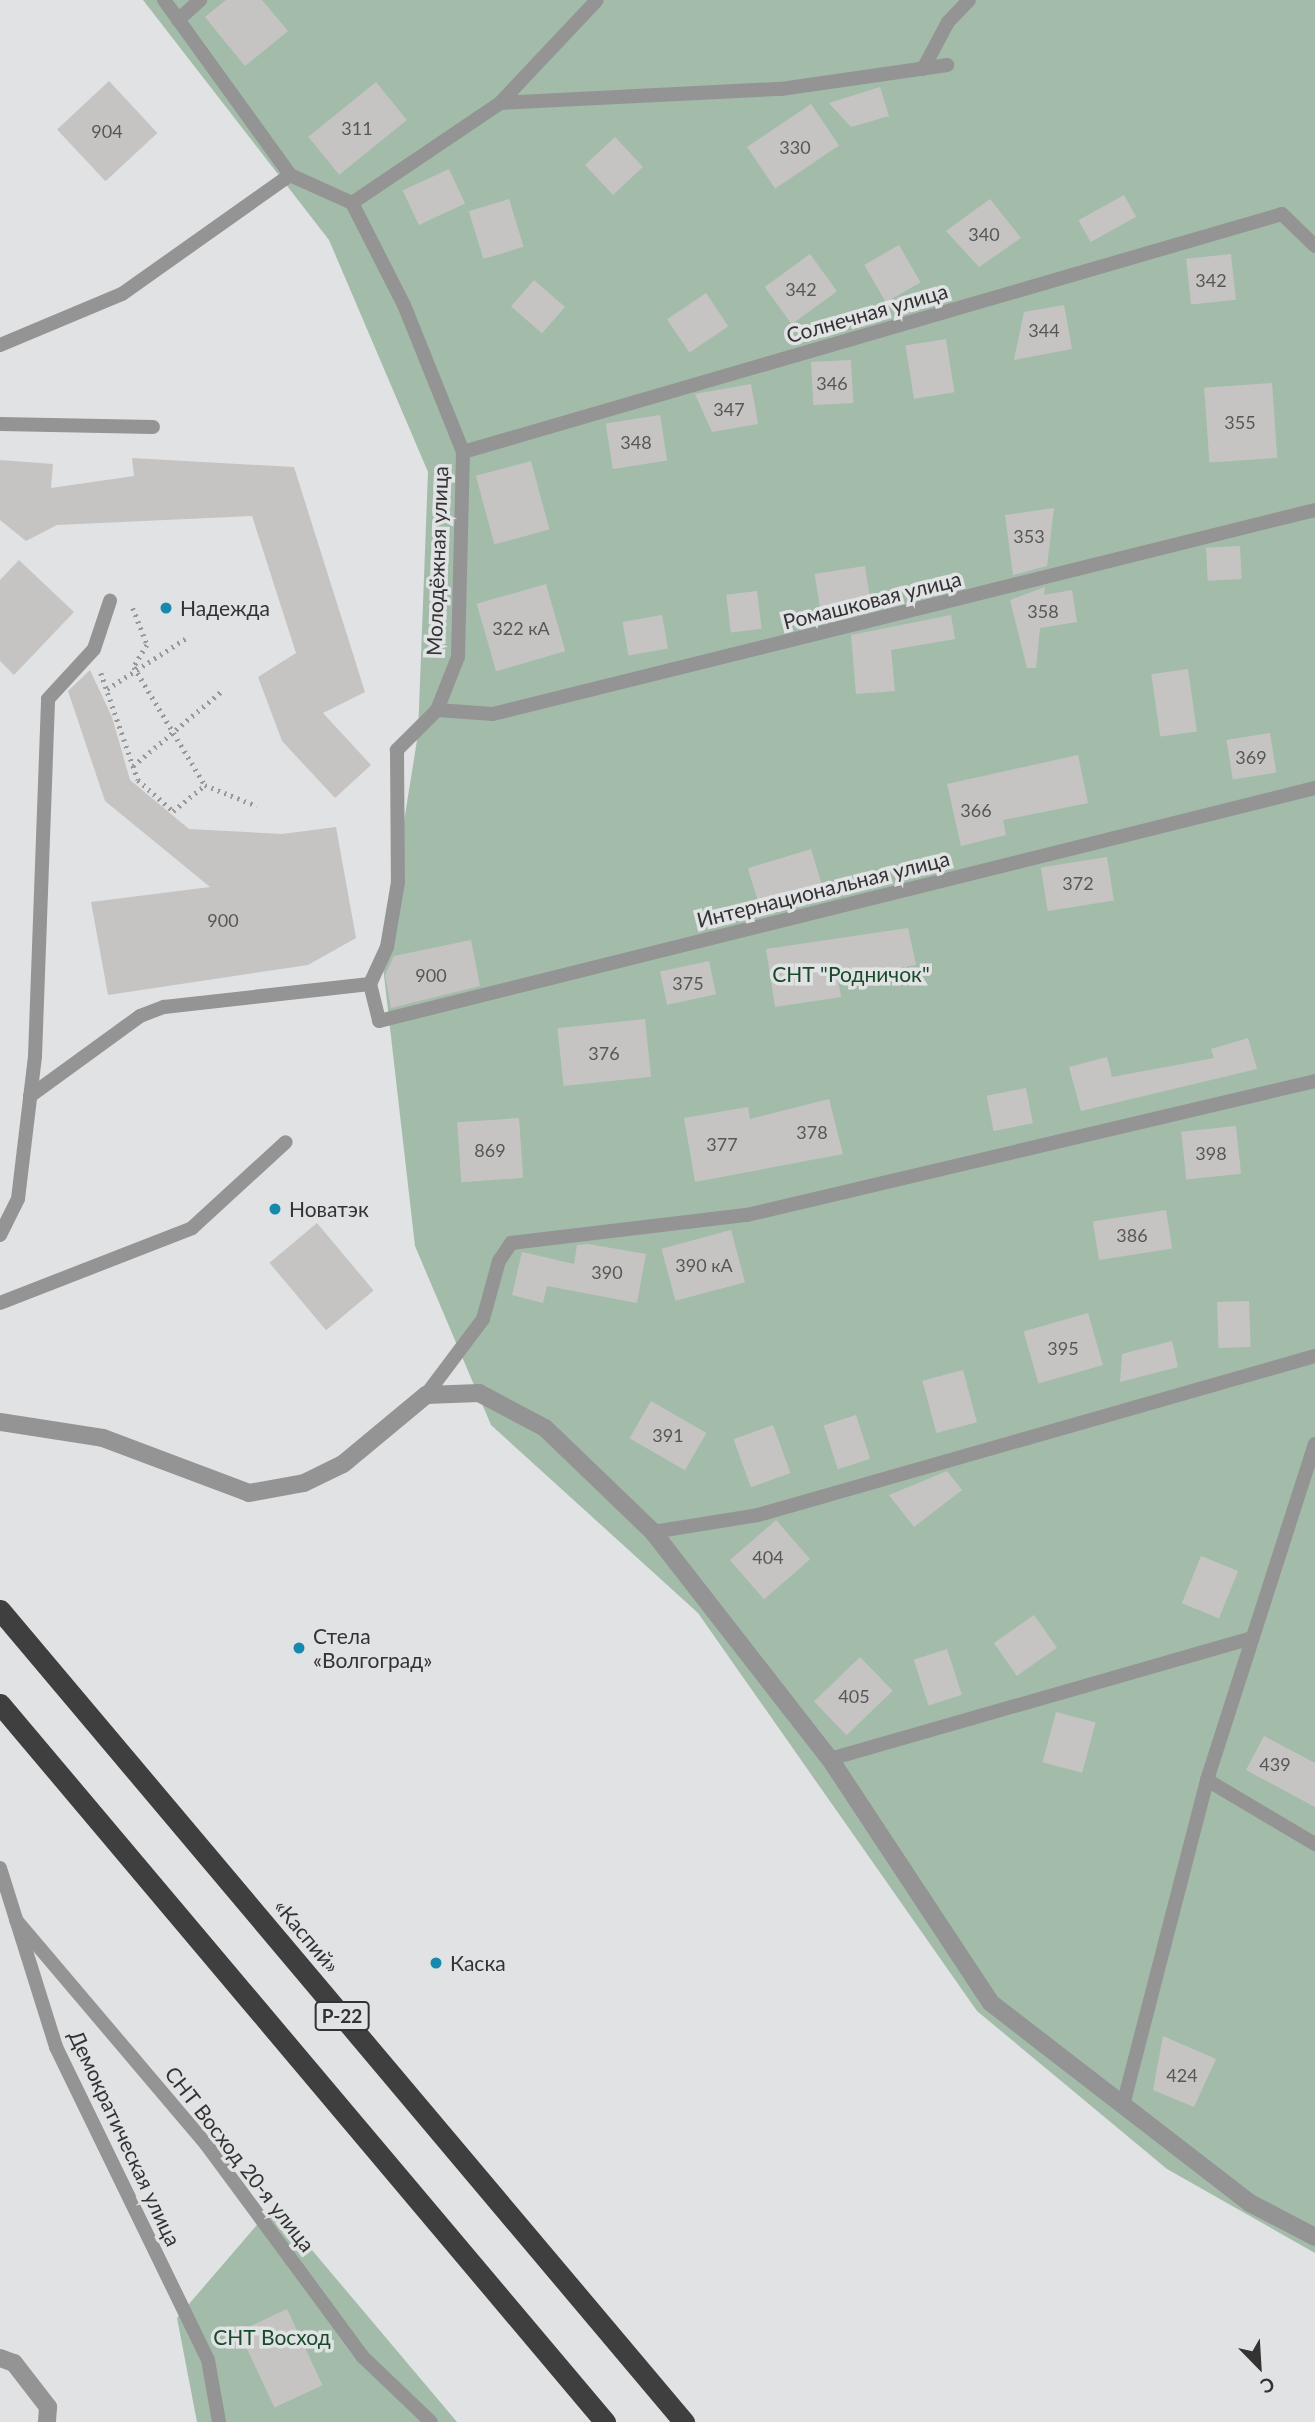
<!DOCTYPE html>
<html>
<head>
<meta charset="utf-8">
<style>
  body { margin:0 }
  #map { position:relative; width:1315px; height:2422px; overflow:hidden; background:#e1e2e3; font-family:Lato,sans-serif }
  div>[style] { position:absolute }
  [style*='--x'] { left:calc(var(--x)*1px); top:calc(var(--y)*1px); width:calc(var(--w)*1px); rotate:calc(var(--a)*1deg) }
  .green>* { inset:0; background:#a3bcaa }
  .building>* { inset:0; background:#c6c4c3; transform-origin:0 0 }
  .path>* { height:4.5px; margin-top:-2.25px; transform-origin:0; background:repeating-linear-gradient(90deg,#989899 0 2px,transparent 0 7px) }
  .lane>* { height:14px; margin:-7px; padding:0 7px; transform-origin:7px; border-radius:7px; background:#959495 }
  .street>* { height:18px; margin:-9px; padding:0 9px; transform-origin:9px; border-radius:9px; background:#959495 }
  .highway>* { height:21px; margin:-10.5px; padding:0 10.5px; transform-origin:10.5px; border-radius:10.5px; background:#403f40 }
  .dots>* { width:19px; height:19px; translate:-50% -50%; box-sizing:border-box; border:4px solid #e1e2e3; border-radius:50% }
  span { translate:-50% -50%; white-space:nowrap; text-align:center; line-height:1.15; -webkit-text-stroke:7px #e1e2e3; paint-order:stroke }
  .number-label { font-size:18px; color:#585758 }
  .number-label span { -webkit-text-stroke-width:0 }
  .shield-label span { padding:2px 5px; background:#e1e2e3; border:2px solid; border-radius:5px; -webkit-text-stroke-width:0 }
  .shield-label { font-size:19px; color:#333334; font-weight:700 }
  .street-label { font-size:21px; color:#333334 }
  .poi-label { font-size:21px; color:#333334 }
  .left { translate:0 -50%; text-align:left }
  .park-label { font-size:21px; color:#174b2c }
  .north { position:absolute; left:1224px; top:2331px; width:70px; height:70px; -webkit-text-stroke:5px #e1e2e3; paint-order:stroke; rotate:156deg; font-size:19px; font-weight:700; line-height:28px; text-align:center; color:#333334 }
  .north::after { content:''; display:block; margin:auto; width:24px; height:32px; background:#333334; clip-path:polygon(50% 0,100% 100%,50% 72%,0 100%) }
</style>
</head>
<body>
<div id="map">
  <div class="green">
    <i style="clip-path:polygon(143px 0,1315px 0,1315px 2253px,1167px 2169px,977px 2011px,698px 1613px,491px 1425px,415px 1246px,382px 958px,418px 734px,428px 472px,329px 240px)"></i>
    <i style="clip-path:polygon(274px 2205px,457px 2422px,197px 2422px,177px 2318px)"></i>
  </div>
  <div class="building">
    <i style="clip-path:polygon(226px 0,262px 0,288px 31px,245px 66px,205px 17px)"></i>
    <i style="left:109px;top:81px;width:71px;height:71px;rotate:47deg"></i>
    <i style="left:376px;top:82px;width:49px;height:87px;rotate:51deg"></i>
    <i style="clip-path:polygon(880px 87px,889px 116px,851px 127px,829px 103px)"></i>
    <i style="left:811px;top:104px;width:50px;height:77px;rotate:56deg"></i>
    <i style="left:615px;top:137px;width:41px;height:41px;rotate:47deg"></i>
    <i style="left:449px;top:169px;width:38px;height:51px;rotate:65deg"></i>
    <i style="left:1124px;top:195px;width:25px;height:52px;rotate:61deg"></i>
    <i style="left:509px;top:199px;width:50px;height:42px;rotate:73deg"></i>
    <i style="clip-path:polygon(990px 199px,1021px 238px,979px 267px,946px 231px)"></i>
    <i style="left:899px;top:245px;width:43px;height:40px;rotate:60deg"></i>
    <i style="left:810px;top:254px;width:46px;height:56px;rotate:54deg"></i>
    <i style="left:1231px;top:254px;width:46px;height:45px;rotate:84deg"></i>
    <i style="left:534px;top:280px;width:41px;height:35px;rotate:41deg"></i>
    <i style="left:706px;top:293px;width:40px;height:47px;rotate:56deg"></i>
    <i style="clip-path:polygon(1064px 305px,1072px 349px,1014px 360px,1024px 312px)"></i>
    <i style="left:946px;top:339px;width:54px;height:41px;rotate:81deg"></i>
    <i style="left:851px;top:360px;width:43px;height:40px;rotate:87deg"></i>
    <i style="left:1272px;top:383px;width:75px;height:68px;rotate:86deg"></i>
    <i style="clip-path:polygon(751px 384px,758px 424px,712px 432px,695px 394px)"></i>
    <i style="left:660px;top:415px;width:46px;height:55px;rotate:81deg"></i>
    <i style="clip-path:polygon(132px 458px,294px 467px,365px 692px,323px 713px,371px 765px,335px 798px,282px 741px,258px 677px,296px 653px,252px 516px,57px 525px,26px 541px,0 520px,0 460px,53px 464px,51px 488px,134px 476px)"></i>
    <i style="left:531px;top:461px;width:71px;height:57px;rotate:75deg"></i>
    <i style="clip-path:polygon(1054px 508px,1047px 566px,1013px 575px,1005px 515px)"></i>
    <i style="left:1240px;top:546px;width:33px;height:34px;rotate:87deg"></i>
    <i style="clip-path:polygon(19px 560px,74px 612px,14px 675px,0 661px,0 580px)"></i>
    <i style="left:865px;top:566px;width:45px;height:51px;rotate:81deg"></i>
    <i style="left:546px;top:584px;width:70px;height:72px;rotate:74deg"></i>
    <i style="clip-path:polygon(1045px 587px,1044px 595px,1072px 590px,1077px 622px,1040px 628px,1036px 668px,1027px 668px,1010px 600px)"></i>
    <i style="left:757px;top:591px;width:38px;height:31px;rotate:83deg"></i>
    <i style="left:662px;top:615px;width:34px;height:40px;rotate:80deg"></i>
    <i style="clip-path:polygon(951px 615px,955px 639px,891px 650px,895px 691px,856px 694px,851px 635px)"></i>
    <i style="left:1188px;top:669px;width:63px;height:37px;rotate:82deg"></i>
    <i style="clip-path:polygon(90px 670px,112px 717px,130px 780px,189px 829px,282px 834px,336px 827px,356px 938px,308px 965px,108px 995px,91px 902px,210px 887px,105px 801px,68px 691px)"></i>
    <i style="left:1270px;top:733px;width:40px;height:44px;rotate:81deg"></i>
    <i style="clip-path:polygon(1078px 755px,1088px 803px,1003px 820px,1006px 835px,961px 846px,947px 784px)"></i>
    <i style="left:811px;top:849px;width:39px;height:66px;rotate:73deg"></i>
    <i style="left:1107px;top:857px;width:44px;height:67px;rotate:81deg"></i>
    <i style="clip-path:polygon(908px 928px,916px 965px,838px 979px,841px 997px,775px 1007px,766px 949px)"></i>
    <i style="clip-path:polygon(471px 940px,480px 986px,391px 1008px,385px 975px,394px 956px)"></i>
    <i style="left:709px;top:961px;width:34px;height:50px;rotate:78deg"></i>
    <i style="left:645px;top:1019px;width:58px;height:88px;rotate:84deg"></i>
    <i style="clip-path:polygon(1248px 1038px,1257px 1069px,1081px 1111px,1069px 1067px,1107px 1057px,1112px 1077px,1214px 1058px,1211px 1049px)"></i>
    <i style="left:1026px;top:1088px;width:36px;height:40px;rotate:79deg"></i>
    <i style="clip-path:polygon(829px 1099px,843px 1154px,695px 1182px,684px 1118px,748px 1107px,750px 1119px)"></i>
    <i style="left:519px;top:1118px;width:60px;height:62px;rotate:86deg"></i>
    <i style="left:1236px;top:1126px;width:48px;height:55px;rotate:84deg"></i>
    <i style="left:1166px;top:1210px;width:39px;height:74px;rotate:81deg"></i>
    <i style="left:317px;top:1223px;width:88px;height:62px;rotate:50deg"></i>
    <i style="left:731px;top:1230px;width:54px;height:72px;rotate:75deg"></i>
    <i style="clip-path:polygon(588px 1244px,646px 1254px,637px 1303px,547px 1286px,543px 1303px,512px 1295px,522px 1252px,574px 1264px,577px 1245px)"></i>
    <i style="left:1249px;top:1301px;width:46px;height:32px;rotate:88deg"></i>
    <i style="left:1088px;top:1313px;width:54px;height:67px;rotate:74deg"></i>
    <i style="clip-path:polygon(1172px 1341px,1178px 1367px,1120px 1382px,1122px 1354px)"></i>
    <i style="left:963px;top:1370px;width:54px;height:42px;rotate:75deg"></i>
    <i style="left:651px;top:1401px;width:64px;height:43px;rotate:30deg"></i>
    <i style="left:856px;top:1415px;width:46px;height:34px;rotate:72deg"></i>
    <i style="left:773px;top:1425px;width:51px;height:42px;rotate:70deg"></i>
    <i style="clip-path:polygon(947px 1471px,962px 1490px,914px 1527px,889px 1495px)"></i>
    <i style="left:776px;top:1520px;width:52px;height:61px;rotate:49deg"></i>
    <i style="left:1201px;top:1556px;width:40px;height:51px;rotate:22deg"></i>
    <i style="left:1034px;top:1615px;width:40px;height:49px;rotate:55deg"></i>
    <i style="left:947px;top:1649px;width:48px;height:35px;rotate:72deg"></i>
    <i style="left:860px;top:1657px;width:47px;height:64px;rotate:46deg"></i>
    <i style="left:1056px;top:1712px;width:41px;height:52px;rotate:15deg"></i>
    <i style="clip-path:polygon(1264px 1736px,1315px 1763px,1315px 1807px,1246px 1770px)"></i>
    <i style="clip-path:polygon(1163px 2036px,1216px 2059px,1194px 2107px,1153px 2090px)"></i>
    <i style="left:287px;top:2309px;width:84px;height:53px;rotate:65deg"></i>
  </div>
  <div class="path">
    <i style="--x:133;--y:608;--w:40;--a:69"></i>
    <i style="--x:147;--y:645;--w:26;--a:121"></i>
    <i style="--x:134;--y:667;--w:138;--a:59"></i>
    <i style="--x:205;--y:785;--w:56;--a:22"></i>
    <i style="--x:101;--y:673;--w:113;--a:70.9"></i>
    <i style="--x:138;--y:780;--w:47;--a:41.5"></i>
    <i style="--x:173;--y:811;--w:41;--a:-39.1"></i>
    <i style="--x:107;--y:689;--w:93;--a:-32.7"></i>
    <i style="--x:133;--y:766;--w:118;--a:-40.2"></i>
  </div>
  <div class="lane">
    <i style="--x:164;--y:0;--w:216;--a:54.2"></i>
    <i style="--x:290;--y:175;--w:68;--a:24.3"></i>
    <i style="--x:352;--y:203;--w:114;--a:63"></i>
    <i style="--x:404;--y:305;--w:158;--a:68.1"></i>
    <i style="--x:463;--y:452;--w:205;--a:91.4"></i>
    <i style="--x:458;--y:657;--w:57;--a:111.6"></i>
    <i style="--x:437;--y:710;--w:57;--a:135"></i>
    <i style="--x:397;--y:750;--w:132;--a:89.6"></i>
    <i style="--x:398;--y:882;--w:66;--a:99.6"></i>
    <i style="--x:387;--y:947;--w:41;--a:114.7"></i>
    <i style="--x:178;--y:20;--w:30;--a:-42"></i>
    <i style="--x:923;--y:69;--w:53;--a:-62"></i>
    <i style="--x:948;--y:22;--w:30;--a:-46"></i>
    <i style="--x:500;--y:103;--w:141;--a:-46.7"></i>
    <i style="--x:352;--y:203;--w:179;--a:-34"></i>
    <i style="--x:500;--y:103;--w:281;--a:-2.9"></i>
    <i style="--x:781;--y:89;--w:168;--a:-8.2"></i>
    <i style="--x:0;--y:345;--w:132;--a:-22.7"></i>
    <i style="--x:122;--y:294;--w:206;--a:-35.3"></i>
    <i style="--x:0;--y:424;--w:153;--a:1.1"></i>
    <i style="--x:463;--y:452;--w:853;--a:-16.2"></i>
    <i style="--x:1282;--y:214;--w:46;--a:44.1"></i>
    <i style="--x:437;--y:710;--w:56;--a:4.1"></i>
    <i style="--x:493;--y:714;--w:847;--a:-13.94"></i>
    <i style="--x:370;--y:984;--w:38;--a:76"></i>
    <i style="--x:379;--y:1021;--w:965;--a:-13.98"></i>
    <i style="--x:30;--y:1096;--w:136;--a:-36"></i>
    <i style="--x:140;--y:1016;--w:26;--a:-21"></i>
    <i style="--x:164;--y:1007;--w:207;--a:-6.4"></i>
    <i style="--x:0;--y:1235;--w:40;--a:-63.4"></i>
    <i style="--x:18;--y:1199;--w:144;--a:-83.2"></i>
    <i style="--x:35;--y:1056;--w:357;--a:-87.9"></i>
    <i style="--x:48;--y:699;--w:68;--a:-47.4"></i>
    <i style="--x:94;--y:649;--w:51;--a:-71.6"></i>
    <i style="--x:0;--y:1303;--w:206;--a:-21.3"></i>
    <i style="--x:192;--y:1228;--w:127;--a:-42.5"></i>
    <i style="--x:426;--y:1395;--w:95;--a:-53.1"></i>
    <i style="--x:483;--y:1319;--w:60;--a:-74.6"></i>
    <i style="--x:499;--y:1261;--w:22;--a:-56"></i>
    <i style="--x:511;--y:1243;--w:238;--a:-6.8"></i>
    <i style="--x:747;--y:1215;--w:584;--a:-13.27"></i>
    <i style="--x:653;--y:1532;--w:106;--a:-9.2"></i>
    <i style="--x:758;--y:1515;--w:579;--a:-15.93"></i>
    <i style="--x:830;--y:1759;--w:439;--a:-16"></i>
    <i style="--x:1207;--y:1780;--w:126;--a:30.7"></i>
    <i style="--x:0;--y:1868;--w:188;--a:72.6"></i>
    <i style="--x:56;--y:2047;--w:348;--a:64.1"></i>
    <i style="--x:208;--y:2360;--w:63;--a:79.9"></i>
    <i style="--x:16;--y:1920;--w:294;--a:49.7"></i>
    <i style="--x:206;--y:2144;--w:265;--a:53.6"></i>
    <i style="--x:363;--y:2357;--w:94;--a:43.7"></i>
    <i style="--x:1123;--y:2105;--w:336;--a:-75.5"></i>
    <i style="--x:1207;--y:1780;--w:353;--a:-72.2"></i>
  </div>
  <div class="street">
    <i style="--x:0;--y:1422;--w:104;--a:8.8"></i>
    <i style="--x:103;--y:1438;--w:156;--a:20.6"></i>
    <i style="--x:249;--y:1493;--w:56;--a:-10.3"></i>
    <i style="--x:304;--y:1483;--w:43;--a:-26"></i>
    <i style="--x:343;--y:1464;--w:108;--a:-39.7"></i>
    <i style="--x:426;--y:1395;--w:53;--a:-2.2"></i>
    <i style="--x:479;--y:1393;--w:75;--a:27.9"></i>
    <i style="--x:545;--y:1428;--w:150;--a:43.9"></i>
    <i style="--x:653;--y:1532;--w:288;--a:52.1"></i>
    <i style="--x:830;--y:1759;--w:292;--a:56.6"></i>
    <i style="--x:991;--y:2003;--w:327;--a:37.7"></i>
    <i style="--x:1250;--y:2203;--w:73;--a:27.6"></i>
    <i style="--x:0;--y:2358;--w:15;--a:20"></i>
    <i style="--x:14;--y:2363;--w:56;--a:52.3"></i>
    <i style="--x:48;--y:2407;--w:15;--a:94"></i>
  </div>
  <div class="highway">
    <i style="--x:0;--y:1610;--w:1062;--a:49.89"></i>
    <i style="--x:0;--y:1704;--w:939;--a:49.88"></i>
  </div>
  <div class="dots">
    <i style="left:166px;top:608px;background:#1889ae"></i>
    <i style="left:275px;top:1209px;background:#1889ae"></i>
    <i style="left:299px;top:1648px;background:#1889ae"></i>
    <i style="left:436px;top:1963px;background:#1889ae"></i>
  </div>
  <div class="number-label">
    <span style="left:357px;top:128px">311</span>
    <span style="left:107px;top:131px">904</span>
    <span style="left:795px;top:147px">330</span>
    <span style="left:984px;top:234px">340</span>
    <span style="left:1211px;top:280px">342</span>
    <span style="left:801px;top:289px">342</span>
    <span style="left:1044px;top:330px">344</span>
    <span style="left:832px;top:383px">346</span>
    <span style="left:729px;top:409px">347</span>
    <span style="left:1240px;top:422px">355</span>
    <span style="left:636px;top:442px">348</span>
    <span style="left:1029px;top:536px">353</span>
    <span style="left:1043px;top:611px">358</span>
    <span style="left:521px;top:628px">322 кА</span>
    <span style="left:1251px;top:757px">369</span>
    <span style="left:976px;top:810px">366</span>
    <span style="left:1078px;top:883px">372</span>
    <span style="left:223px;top:920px">900</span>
    <span style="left:431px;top:975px">900</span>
    <span style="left:688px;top:983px">375</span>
    <span style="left:604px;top:1053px">376</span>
    <span style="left:812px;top:1132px">378</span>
    <span style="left:722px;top:1144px">377</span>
    <span style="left:490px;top:1150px">869</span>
    <span style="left:1211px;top:1153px">398</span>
    <span style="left:1132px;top:1235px">386</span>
    <span style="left:704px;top:1265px">390 кА</span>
    <span style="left:607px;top:1272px">390</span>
    <span style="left:1063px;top:1348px">395</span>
    <span style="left:668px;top:1435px">391</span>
    <span style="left:768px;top:1557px">404</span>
    <span style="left:854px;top:1696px">405</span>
    <span style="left:1275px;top:1764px">439</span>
    <span style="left:1182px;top:2075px">424</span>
  </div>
  <div class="shield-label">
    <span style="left:342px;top:2016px">Р-22</span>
  </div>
  <div class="street-label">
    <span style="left:867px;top:313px;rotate:-16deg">Солнечная улица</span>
    <span style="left:437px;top:561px;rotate:-88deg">Молодёжная улица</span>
    <span style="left:872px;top:600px;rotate:-14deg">Ромашковая улица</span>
    <span style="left:823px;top:889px;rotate:-14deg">Интернациональная улица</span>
    <span style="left:307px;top:1936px;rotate:50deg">«Каспий»</span>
    <span style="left:125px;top:2138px;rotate:65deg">Демократическая улица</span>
    <span style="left:240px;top:2159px;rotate:52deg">СНТ Восход 20-я улица</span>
  </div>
  <div class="poi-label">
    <span class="left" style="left:180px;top:608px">Надежда</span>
    <span class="left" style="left:289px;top:1209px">Новатэк</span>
    <span class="left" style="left:313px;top:1648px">Стела<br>«Волгоград»</span>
    <span class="left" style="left:450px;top:1963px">Каска</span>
  </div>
  <div class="park-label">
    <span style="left:851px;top:974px">СНТ "Родничок"</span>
    <span style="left:272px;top:2337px">СНТ Восход</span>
  </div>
  <div class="north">С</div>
</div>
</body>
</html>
